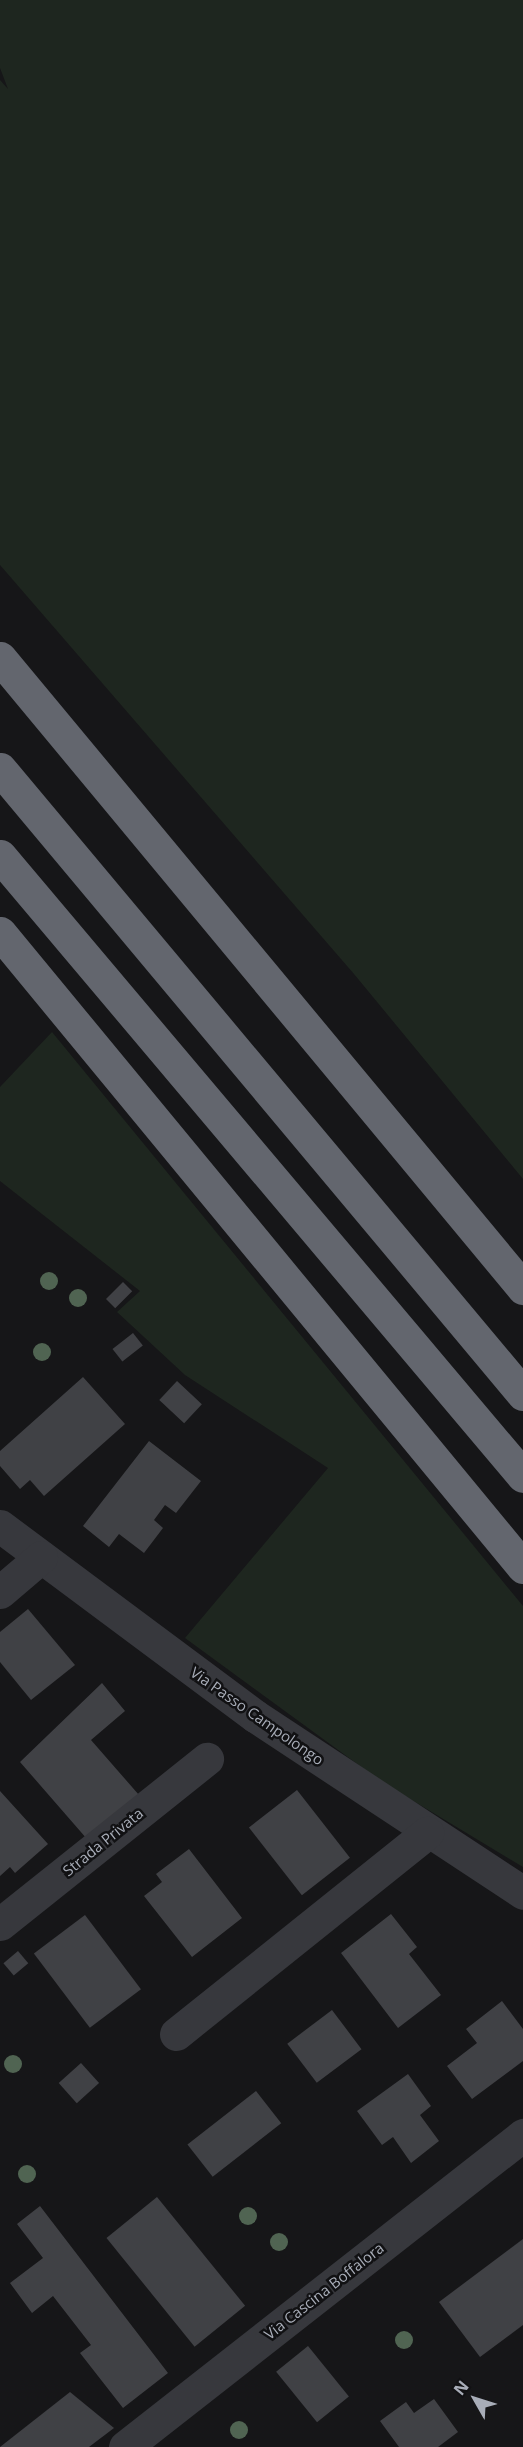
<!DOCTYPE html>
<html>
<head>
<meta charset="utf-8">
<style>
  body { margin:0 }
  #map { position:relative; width:523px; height:2447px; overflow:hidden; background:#161618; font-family:"Open Sans",sans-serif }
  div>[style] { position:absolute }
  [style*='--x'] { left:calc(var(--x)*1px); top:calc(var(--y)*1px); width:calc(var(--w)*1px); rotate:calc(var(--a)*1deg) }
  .green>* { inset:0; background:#1e261f }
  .building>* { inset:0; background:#404145; transform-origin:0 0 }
  .minor>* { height:33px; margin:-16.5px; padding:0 16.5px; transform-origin:16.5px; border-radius:16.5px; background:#37383d }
  .highway>* { height:33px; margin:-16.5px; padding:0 16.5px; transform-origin:16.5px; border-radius:16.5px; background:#63666e }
  .trees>* { width:18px; height:18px; margin:-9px; border-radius:50%; background:#506452 }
  span { translate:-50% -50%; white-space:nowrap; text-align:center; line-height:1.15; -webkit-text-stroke:5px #111113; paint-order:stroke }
  .street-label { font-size:15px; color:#a8adb8 }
  .north { position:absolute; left:445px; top:2369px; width:60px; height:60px; -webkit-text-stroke:4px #111113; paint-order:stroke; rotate:309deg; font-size:16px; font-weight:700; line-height:24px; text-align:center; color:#a8adb8 }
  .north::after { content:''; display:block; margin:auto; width:21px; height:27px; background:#a8adb8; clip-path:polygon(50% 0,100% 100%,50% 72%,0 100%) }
</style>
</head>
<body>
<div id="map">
  <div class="green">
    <i style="clip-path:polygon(0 0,523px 0,523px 1179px,354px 974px,0 565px,0 80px,8px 89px,0 68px)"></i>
    <i style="clip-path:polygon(52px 1032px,523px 1606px,523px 1867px,382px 1782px,185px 1638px,328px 1468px,185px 1375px,117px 1312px,140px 1291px,0 1181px,0 1087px)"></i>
  </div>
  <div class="building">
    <i style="left:123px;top:1282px;width:13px;height:24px;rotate:45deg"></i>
    <i style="left:133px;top:1333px;width:16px;height:26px;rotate:52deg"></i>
    <i style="clip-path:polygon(83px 1377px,125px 1424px,44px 1496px,30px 1480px,20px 1489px,0 1466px,0 1451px)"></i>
    <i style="left:177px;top:1381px;width:34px;height:26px;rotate:43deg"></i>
    <i style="clip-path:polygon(149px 1441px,201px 1481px,176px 1513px,165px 1505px,154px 1520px,163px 1528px,144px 1553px,119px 1534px,109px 1547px,83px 1526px)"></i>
    <i style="clip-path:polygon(28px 1609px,75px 1665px,31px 1700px,0 1662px,0 1632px)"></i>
    <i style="clip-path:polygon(102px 1683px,125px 1711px,91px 1740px,146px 1803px,87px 1839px,20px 1762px)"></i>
    <i style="left:297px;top:1790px;width:86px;height:61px;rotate:52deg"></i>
    <i style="clip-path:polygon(0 1791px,48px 1844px,15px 1873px,10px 1867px,0 1876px)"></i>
    <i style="clip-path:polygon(189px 1849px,242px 1918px,192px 1957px,144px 1896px,162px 1882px,156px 1874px)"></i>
    <i style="clip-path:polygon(391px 1914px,417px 1947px,409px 1954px,441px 1995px,398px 2028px,341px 1953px)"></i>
    <i style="left:85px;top:1915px;width:93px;height:64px;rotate:53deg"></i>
    <i style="left:18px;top:1951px;width:16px;height:19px;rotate:50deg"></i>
    <i style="clip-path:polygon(502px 2001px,523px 2029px,523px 2061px,472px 2099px,447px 2066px,477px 2043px,466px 2029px)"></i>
    <i style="left:332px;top:2010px;width:49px;height:56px;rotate:53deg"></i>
    <i style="left:81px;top:2063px;width:27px;height:30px;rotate:48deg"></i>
    <i style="clip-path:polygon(408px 2074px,431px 2106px,420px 2115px,439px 2141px,411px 2163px,393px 2137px,382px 2145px,357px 2111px)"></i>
    <i style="left:256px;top:2091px;width:41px;height:87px;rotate:52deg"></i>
    <i style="left:157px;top:2197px;width:140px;height:65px;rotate:51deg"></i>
    <i style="clip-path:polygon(40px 2206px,168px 2373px,123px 2408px,80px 2353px,91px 2345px,53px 2296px,32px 2313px,10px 2283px,43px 2258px,17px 2224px)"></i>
    <i style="clip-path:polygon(523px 2239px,523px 2325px,480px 2357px,439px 2302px)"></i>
    <i style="left:308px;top:2346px;width:65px;height:41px;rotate:51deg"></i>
    <i style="clip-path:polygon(70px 2392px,114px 2428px,89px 2447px,0 2447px)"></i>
    <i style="clip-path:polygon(434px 2399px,458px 2432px,438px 2447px,399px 2447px,380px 2421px,406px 2402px,414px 2413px)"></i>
  </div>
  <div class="minor">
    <i style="--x:0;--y:1526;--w:318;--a:36.7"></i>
    <i style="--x:255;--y:1716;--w:321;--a:33.4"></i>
    <i style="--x:0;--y:1592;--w:54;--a:-40.5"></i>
    <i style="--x:0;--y:1924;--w:265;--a:-38.6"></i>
    <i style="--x:176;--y:2034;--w:322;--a:-38.7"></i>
    <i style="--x:125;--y:2447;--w:506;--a:-38.09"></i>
  </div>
  <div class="highway">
    <i style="--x:0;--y:658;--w:819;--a:50.3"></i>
    <i style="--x:0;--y:769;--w:815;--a:50.08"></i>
    <i style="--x:0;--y:856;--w:811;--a:49.85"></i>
    <i style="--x:0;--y:933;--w:822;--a:50.48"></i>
  </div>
  <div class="trees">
    <i style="left:49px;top:1281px"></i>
    <i style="left:78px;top:1298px"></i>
    <i style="left:42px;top:1352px"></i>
    <i style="left:13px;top:2064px"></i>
    <i style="left:27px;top:2174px"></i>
    <i style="left:248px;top:2216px"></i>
    <i style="left:279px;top:2242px"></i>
    <i style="left:404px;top:2340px"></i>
    <i style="left:239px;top:2430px"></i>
  </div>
  <div class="street-label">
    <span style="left:257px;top:1716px;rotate:35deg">Via Passo Campolongo</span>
    <span style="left:103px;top:1842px;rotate:-39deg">Strada Privata</span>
    <span style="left:324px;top:2291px;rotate:-38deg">Via Cascina Boffalora</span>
  </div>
  <div class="north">N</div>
</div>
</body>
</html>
